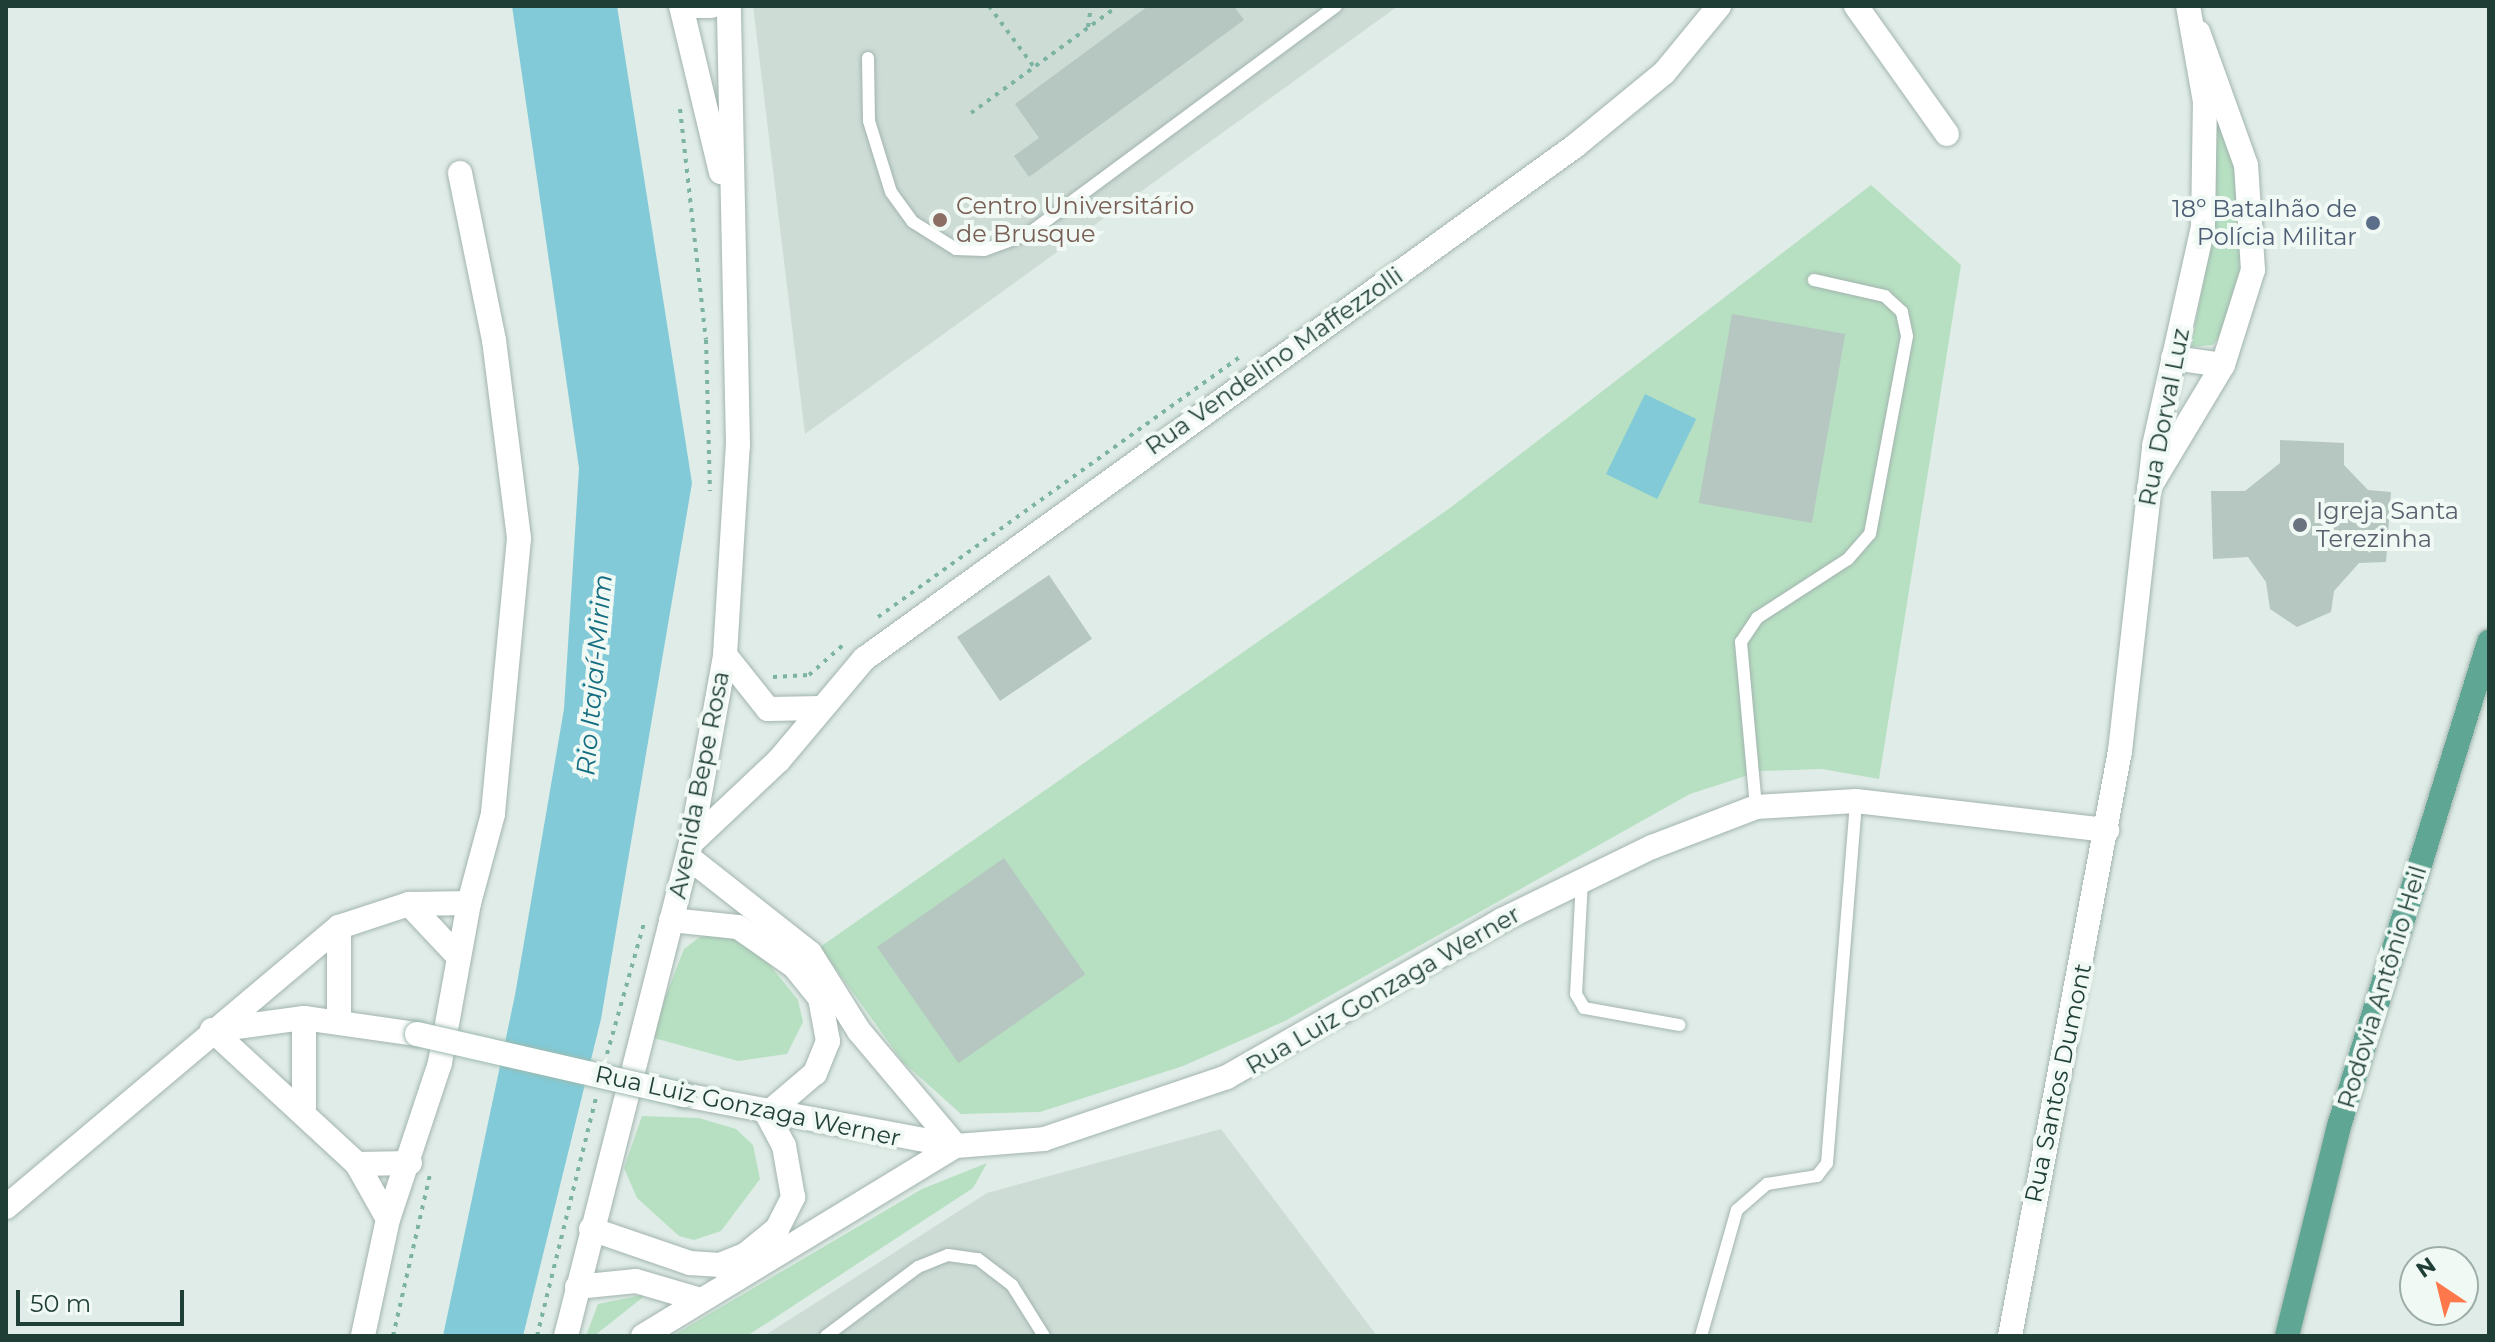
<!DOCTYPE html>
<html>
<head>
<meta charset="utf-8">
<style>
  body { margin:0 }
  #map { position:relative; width:2495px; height:1342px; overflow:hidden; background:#e0ece7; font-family:Montserrat,sans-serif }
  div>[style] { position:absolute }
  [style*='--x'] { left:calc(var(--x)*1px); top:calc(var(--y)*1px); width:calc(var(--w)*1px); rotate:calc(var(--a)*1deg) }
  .built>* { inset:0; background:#cedcd6 }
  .green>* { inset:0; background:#b7e0c2 }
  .water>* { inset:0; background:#82cad7; transform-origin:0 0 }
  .building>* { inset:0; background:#b5c7c0; transform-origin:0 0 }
  .path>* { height:4px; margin-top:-2px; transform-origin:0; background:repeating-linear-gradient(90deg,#7db3a2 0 4px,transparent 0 10px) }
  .roads { filter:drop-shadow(0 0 2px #a2b4ae) drop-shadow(0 0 2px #a2b4ae) }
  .lane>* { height:12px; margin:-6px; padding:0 6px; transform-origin:6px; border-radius:6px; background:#fff }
  .street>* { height:24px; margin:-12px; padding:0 12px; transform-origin:12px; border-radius:12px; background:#fff }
  .secondary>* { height:24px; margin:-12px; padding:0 12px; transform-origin:12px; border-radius:12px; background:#fff }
  .primary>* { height:24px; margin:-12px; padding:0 12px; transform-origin:12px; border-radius:12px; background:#60a694 }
  .bridges { filter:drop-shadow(0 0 2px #9db9af) drop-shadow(0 0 2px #9db9af) }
  .secondary-bridge>* { height:24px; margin:-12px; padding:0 12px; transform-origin:12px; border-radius:12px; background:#fff }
  .dots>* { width:22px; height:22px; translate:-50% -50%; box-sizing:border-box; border:4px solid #f1f9f5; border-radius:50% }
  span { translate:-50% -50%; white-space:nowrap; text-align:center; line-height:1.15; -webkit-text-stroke:8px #f1f9f5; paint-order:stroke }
  .education-label { font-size:24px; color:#785e54 }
  .left { translate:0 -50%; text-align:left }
  .service-label { font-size:24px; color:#4e5e75 }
  .right { translate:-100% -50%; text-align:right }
  .street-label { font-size:24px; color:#1f3e36 }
  .worship-label { font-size:24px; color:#5b616d }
  .water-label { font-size:26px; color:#146d80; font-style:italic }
  .frame { position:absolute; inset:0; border:8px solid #1f3e36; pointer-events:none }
  .north { position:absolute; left:2399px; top:1246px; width:80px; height:80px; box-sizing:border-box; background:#f1f9f5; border:2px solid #9daea9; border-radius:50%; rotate:325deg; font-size:22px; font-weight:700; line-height:32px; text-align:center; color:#1f3e36 }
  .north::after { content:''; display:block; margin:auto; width:28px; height:36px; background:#ff784b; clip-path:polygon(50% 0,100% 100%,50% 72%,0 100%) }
  .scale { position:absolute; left:16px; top:1290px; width:168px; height:36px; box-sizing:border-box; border:4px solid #1f3e36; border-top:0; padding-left:10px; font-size:24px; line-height:28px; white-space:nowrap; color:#1f3e36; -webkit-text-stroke:6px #f1f9f5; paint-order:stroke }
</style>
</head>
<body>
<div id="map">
  <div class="built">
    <i style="clip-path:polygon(753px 6px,1398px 6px,805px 434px)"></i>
    <i style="clip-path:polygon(1221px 1129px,1377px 1336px,764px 1336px,987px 1193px)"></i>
  </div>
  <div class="green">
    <i style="clip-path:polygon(2215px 104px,2230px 126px,2244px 248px,2240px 293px,2224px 330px,2213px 345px,2191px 347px,2216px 215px)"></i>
    <i style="clip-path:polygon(1871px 185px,1961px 265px,1879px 779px,1822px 769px,1761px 771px,1690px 794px,1285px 1021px,1183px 1066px,1040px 1112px,961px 1114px,903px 1062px,820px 947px,1450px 508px)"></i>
    <i style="clip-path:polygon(728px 933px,761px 954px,798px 1000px,803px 1022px,787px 1054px,738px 1061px,650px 1037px,684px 949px,700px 937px)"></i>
    <i style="clip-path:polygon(642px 1116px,699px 1118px,736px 1129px,753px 1145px,760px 1179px,721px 1231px,694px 1240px,679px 1236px,637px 1198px,624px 1168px)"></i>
    <i style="clip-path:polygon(987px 1163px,973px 1188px,747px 1336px,672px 1336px,922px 1189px)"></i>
    <i style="clip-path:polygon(647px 1294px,594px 1336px,586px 1336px,598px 1304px)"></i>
  </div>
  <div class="water">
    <i style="clip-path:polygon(512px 6px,617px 6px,692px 483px,601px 1019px,523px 1336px,443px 1336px,515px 995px,564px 709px,579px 468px)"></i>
    <i style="left:1645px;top:394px;width:57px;height:89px;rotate:26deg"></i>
  </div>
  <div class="building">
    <i style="clip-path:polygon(1148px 6px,1234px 6px,1244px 20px,1029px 177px,1014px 156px,1039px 138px,1015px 104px)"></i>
    <i style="left:1732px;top:314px;width:115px;height:192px;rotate:10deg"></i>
    <i style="clip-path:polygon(2280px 440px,2344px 443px,2344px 465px,2368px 490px,2391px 492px,2386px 562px,2359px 563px,2334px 591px,2331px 612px,2297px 627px,2270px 609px,2266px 582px,2248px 557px,2213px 559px,2211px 491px,2245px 491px,2280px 463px)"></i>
    <i style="left:1049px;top:575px;width:77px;height:111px;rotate:56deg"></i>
    <i style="left:1004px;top:858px;width:142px;height:155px;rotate:55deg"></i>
  </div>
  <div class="path">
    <i style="--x:989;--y:6;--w:76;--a:53.6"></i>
    <i style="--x:1088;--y:27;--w:21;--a:-82"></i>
    <i style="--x:680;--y:109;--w:232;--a:83.6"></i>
    <i style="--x:706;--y:340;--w:151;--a:88.5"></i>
    <i style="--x:971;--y:113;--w:182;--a:-36.1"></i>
    <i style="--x:878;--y:617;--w:447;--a:-35.7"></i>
    <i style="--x:773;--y:677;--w:36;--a:-3"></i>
    <i style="--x:809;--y:675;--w:45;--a:-41.4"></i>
    <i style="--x:607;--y:1054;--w:139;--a:-74.2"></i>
    <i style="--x:393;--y:1336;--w:165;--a:-77.1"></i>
    <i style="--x:537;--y:1336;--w:246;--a:-76.1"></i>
  </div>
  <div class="roads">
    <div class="lane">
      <i style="--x:868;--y:58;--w:63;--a:89.1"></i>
      <i style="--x:869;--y:121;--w:74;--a:72.8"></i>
      <i style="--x:891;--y:192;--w:37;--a:54"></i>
      <i style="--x:913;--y:222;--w:51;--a:32.1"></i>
      <i style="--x:956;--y:249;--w:28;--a:2"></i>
      <i style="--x:984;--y:250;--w:47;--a:-20"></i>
      <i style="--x:1028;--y:234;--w:383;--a:-36.5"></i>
      <i style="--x:1756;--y:807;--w:166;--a:-95.2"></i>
      <i style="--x:1741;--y:642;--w:29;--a:-56"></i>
      <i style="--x:1757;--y:618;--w:108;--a:-33"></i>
      <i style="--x:1848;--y:559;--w:33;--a:-49"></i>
      <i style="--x:1870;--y:534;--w:201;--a:-79.4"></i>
      <i style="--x:1907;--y:336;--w:25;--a:-102"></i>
      <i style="--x:1902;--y:312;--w:23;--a:-137"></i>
      <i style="--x:1885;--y:296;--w:73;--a:-167.3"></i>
      <i style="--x:1582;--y:880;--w:114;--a:93"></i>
      <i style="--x:1576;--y:994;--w:16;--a:60"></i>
      <i style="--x:1584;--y:1008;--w:97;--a:10.1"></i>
      <i style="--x:826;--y:1336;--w:115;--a:-36.9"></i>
      <i style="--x:918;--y:1267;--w:32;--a:-22"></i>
      <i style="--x:948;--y:1255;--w:30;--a:8"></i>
      <i style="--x:978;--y:1259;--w:43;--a:37.4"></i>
      <i style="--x:1012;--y:1285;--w:60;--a:57.9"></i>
      <i style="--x:1701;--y:1336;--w:131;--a:-74.1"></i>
      <i style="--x:1737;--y:1210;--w:40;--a:-41"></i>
      <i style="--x:1767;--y:1184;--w:51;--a:-9.1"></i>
      <i style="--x:1817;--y:1176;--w:16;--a:-52"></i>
      <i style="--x:1827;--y:1163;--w:363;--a:-85.4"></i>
    </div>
    <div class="street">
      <i style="--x:1856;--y:6;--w:157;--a:54.6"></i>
      <i style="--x:460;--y:173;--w:170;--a:78.5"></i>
      <i style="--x:494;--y:340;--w:200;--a:82.8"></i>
      <i style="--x:519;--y:538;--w:277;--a:95.4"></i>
      <i style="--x:493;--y:814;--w:92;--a:105.1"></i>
      <i style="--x:2173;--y:358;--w:50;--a:8"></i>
      <i style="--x:2149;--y:488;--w:144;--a:-59"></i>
      <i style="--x:2223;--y:365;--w:100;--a:-72.5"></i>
      <i style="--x:2253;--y:270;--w:105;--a:-93.8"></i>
      <i style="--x:2246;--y:165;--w:141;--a:-109.8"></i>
    </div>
    <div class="secondary">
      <i style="--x:681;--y:6;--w:171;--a:76.5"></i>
      <i style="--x:687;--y:6;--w:24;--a:0"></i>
      <i style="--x:725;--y:655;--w:69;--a:51.5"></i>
      <i style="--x:768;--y:709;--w:54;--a:-1.1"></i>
      <i style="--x:691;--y:843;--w:121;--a:-43.3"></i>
      <i style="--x:779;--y:760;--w:132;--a:-49.9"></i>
      <i style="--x:864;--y:659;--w:877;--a:-35.81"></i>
      <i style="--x:1575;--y:146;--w:115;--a:-39.4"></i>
      <i style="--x:1664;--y:73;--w:87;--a:-50.6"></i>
      <i style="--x:688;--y:857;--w:155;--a:38.2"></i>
      <i style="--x:810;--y:953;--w:92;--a:57.9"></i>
      <i style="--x:859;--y:1031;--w:150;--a:49.9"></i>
      <i style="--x:409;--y:904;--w:67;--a:46.8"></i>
      <i style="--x:671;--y:920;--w:67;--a:6"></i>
      <i style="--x:738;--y:927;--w:68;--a:34.9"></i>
      <i style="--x:794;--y:966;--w:41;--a:50.9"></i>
      <i style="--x:820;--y:998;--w:44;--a:79.5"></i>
      <i style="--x:828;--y:1041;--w:35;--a:112"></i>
      <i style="--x:815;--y:1073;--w:63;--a:139.5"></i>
      <i style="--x:339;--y:927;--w:93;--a:90"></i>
      <i style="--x:212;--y:1030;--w:197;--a:42.7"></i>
      <i style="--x:357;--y:1164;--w:63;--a:60.6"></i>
      <i style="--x:215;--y:1030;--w:90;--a:-7.7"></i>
      <i style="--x:304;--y:1018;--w:114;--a:8.1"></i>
      <i style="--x:684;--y:1095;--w:277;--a:10.6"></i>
      <i style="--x:956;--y:1146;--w:88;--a:-4.5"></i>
      <i style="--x:1044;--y:1139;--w:193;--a:-18.7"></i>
      <i style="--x:1227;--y:1077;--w:317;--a:-29.7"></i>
      <i style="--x:1502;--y:920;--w:167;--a:-26"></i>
      <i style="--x:1652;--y:847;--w:111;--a:-21"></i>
      <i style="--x:1756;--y:807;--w:100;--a:-3.4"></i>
      <i style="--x:1856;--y:801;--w:253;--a:6.6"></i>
      <i style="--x:304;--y:1107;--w:89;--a:-90"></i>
      <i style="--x:357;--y:1164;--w:53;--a:-1.1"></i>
      <i style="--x:6;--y:1207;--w:435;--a:-40.1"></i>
      <i style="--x:339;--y:927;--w:74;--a:-18.2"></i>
      <i style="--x:409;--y:904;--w:60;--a:-1"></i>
      <i style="--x:469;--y:903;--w:163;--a:100.3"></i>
      <i style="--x:440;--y:1063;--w:164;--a:108.4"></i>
      <i style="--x:388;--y:1219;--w:120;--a:102.1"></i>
      <i style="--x:591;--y:1229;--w:105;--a:19"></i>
      <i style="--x:690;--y:1263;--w:30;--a:4"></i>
      <i style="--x:720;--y:1265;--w:27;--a:-22"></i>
      <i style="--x:745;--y:1255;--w:41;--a:-39.1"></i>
      <i style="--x:777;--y:1229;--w:36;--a:-63"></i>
      <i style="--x:793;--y:1197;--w:52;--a:-100"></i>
      <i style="--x:784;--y:1146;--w:36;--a:-118"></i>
      <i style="--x:577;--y:1287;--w:59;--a:-5.8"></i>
      <i style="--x:636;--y:1281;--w:64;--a:16.4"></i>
      <i style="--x:566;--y:1336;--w:509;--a:-75.77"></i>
      <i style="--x:691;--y:843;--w:191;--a:-79.7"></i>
      <i style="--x:725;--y:655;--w:210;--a:-86.5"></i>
      <i style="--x:738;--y:445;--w:439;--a:-91.2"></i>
      <i style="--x:643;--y:1336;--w:366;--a:-31.3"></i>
      <i style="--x:2010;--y:1336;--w:595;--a:-79.35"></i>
      <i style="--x:2120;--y:751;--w:307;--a:-83.6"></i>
      <i style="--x:2154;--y:446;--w:225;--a:-77.4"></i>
      <i style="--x:2203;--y:226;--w:124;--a:-89.1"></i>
      <i style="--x:2205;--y:102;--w:97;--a:-100"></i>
    </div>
    <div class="primary">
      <i style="--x:2287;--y:1336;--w:216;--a:-76.1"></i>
      <i style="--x:2339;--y:1126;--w:507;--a:-72.78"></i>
    </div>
  </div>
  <div class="bridges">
    <div class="secondary-bridge">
      <i style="--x:417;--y:1034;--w:274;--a:12.9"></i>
    </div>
  </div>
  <div class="dots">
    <i style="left:940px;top:220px;background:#8d6e63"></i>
    <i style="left:2373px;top:223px;background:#5c6f8a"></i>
    <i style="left:2300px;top:525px;background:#6b7280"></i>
  </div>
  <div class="education-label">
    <span class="left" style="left:956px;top:220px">Centro Universitário<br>de Brusque</span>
  </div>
  <div class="service-label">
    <span class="right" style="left:2357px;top:223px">18º Batalhão de<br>Polícia Militar</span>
  </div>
  <div class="street-label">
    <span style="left:1274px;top:361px;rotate:-35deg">Rua Vendelino Maffezzolli</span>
    <span style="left:2164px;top:417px;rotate:-79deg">Rua Dorval Luz</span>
    <span style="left:699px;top:785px;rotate:-79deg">Avenida Bepe Rosa</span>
    <span style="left:2382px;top:987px;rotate:-73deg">Rodovia Antônio Heil</span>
    <span style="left:1383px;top:990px;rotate:-30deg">Rua Luiz Gonzaga Werner</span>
    <span style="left:2058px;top:1083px;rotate:-78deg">Rua Santos Dumont</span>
    <span style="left:748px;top:1106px;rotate:12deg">Rua Luiz Gonzaga Werner</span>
  </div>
  <div class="worship-label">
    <span class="left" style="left:2316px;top:525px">Igreja Santa<br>Terezinha</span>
  </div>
  <div class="water-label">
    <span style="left:595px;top:675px;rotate:-85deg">Rio Itajaí-Mirim</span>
  </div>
  <div class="frame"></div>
  <div class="north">N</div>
  <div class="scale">50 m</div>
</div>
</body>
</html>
